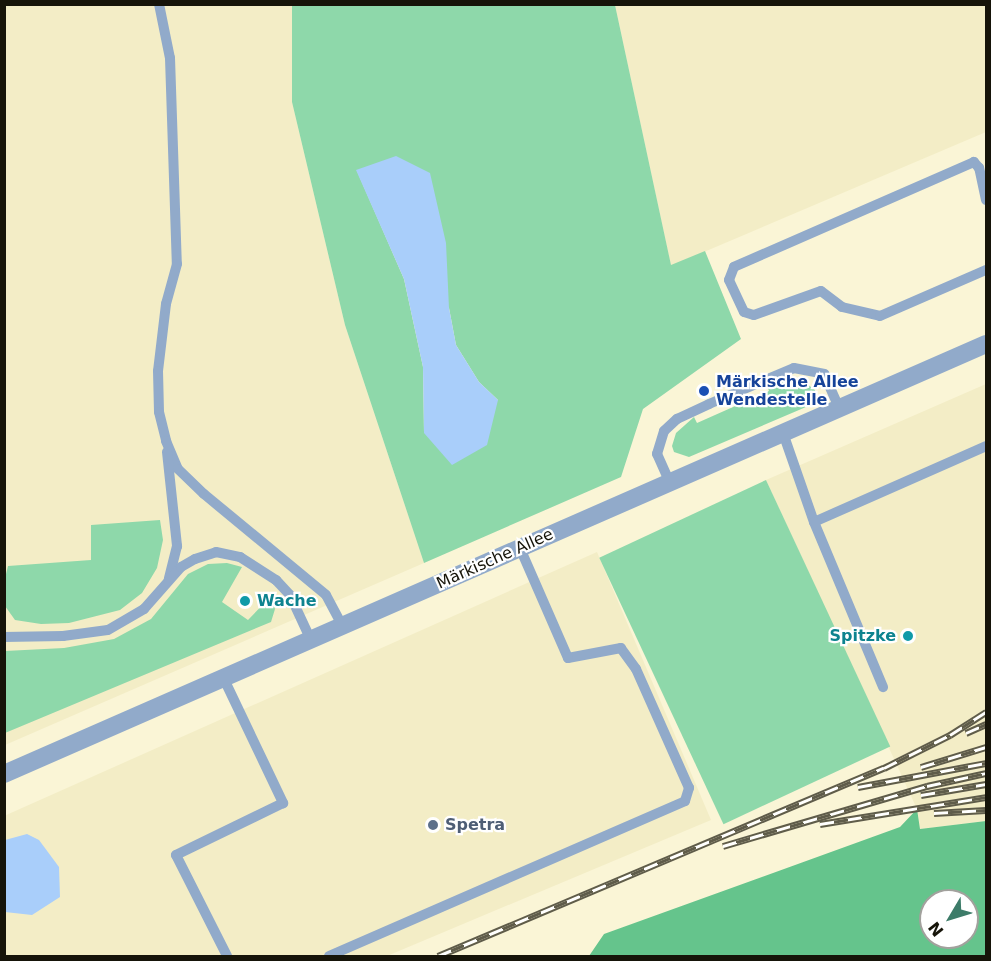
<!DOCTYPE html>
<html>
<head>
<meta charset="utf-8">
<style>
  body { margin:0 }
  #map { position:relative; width:991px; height:961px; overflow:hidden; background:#faf5d6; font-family:"DejaVu Sans",sans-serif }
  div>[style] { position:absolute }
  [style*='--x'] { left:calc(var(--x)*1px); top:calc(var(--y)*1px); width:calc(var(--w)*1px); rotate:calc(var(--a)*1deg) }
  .built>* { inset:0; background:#f3edc6 }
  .green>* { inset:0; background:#8ed8aa; transform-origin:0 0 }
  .forest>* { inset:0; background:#65c48c }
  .water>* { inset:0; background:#a9cefa }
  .service>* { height:10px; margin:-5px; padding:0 5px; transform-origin:5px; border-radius:5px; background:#91aaca }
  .tertiary>* { height:18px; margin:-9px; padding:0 9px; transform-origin:9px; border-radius:9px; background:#91aaca }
  .rail>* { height:7px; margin-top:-3.5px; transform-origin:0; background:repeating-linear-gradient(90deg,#fff 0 14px,#5f5c4a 0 28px); box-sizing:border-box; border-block:2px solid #5f5c4a }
  .dots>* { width:16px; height:16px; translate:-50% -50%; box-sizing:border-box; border:3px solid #fff; border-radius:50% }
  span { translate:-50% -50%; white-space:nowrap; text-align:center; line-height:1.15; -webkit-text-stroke:4.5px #fff; paint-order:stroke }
  .transit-label { font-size:16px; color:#164399; font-weight:700 }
  .left { translate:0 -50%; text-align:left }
  .street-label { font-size:16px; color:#161409 }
  .culture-label { font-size:16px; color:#0d838f; font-weight:700 }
  .right { translate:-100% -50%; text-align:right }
  .service-label { font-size:16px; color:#4e5e75; font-weight:700 }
  .frame { position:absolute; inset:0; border:6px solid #161409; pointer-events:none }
  .north { position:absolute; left:919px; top:889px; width:60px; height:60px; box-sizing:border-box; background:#fff; border:2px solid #a2a19d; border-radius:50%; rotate:232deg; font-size:16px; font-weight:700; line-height:24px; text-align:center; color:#161409 }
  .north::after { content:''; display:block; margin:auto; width:21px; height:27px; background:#3d7c69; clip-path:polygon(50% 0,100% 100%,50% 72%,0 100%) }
</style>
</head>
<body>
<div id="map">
  <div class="built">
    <i style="clip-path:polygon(5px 5px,292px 5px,292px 102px,345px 325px,424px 563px,5px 745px)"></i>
    <i style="clip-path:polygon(615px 5px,986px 5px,986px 132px,671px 266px)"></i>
    <i style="clip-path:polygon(986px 384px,986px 821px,920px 829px,917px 809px,766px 480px)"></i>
    <i style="clip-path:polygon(597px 552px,711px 820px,387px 956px,5px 956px,4px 816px)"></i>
  </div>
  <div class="green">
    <i style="clip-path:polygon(evenodd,292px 5px,615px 5px,671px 265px,705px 251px,741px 339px,643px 409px,621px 477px,424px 563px,345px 325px,292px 102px,292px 5px,357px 171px,449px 308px,456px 345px,479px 382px,498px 400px,424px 433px,423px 367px,404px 279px,357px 171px)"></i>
    <i style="clip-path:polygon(793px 379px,803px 381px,815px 390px,815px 395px,806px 407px,689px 457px,674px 452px,672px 446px,676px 433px,694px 417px,697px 423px,769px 391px,767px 385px)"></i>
    <i style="left:766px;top:480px;width:294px;height:184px;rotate:65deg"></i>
    <i style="clip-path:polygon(160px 520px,163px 540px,157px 568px,142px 593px,120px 610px,69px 623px,41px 624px,15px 620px,5px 606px,5px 578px,8px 566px,91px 560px,91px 525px)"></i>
    <i style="clip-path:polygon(227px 563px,242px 567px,222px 602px,248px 620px,271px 596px,275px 609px,271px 622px,5px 733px,5px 651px,64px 648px,114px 639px,151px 619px,188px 574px,208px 564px)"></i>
  </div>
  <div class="forest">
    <i style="clip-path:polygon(evenodd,917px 809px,920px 829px,986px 821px,986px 956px,589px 956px,604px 934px,900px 827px,917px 809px,931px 901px,967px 901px,967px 937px,931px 937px,931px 901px)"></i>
  </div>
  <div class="water">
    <i style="clip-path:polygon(396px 156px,430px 173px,446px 243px,449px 308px,456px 345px,479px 382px,498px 400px,487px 445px,452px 465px,424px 433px,423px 367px,404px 279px,356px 170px)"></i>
    <i style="clip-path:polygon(27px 834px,39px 840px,59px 867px,60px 897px,32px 915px,5px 912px,5px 840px)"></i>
  </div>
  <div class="service">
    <i style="--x:159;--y:4;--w:55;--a:78.5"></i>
    <i style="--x:170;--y:58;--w:206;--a:88.1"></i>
    <i style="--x:177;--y:264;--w:41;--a:105.4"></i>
    <i style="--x:166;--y:304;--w:67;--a:96.8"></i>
    <i style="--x:158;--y:371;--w:41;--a:88.6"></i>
    <i style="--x:159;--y:412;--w:30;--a:76"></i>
    <i style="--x:166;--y:441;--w:30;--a:67"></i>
    <i style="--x:178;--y:469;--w:36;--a:44"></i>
    <i style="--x:204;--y:494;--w:158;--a:39.6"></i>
    <i style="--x:326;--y:595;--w:34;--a:62"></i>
    <i style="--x:986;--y:200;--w:33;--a:-102"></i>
    <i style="--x:979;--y:168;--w:8;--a:-130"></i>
    <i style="--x:974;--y:162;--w:262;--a:156.4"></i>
    <i style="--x:734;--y:267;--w:14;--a:111"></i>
    <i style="--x:729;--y:280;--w:35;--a:65"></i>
    <i style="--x:744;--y:312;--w:10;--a:17"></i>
    <i style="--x:754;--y:315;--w:71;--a:-19.7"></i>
    <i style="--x:821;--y:291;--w:26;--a:37"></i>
    <i style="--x:842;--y:307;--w:39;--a:13"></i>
    <i style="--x:880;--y:316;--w:116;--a:-23.5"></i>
    <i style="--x:783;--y:433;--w:94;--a:70.8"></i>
    <i style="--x:814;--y:522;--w:188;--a:-23.8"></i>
    <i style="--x:167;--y:452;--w:95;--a:83.9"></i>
    <i style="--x:177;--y:546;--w:34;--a:104"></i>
    <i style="--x:670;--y:483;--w:32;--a:-114"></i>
    <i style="--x:657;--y:454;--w:24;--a:-73"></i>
    <i style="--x:664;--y:431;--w:18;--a:-43"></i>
    <i style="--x:677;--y:419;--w:35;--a:-25"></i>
    <i style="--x:709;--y:404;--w:92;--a:-23"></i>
    <i style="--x:794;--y:368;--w:31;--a:11"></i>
    <i style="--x:824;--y:374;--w:37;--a:66"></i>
    <i style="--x:814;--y:522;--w:179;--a:67.3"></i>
    <i style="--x:4;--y:637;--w:59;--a:-1"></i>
    <i style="--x:63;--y:636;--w:45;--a:-7.6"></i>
    <i style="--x:108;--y:630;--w:42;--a:-30.3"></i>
    <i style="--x:144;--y:609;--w:56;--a:-48.6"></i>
    <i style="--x:181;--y:567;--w:16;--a:-30"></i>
    <i style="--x:195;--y:559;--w:22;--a:-18"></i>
    <i style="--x:216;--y:552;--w:25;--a:12"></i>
    <i style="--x:240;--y:557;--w:43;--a:32.6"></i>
    <i style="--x:276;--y:580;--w:21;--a:47"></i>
    <i style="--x:290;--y:595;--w:47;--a:65.1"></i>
    <i style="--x:223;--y:677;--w:140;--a:64.5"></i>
    <i style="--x:283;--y:803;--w:119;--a:154.1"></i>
    <i style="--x:176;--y:855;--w:113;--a:63.2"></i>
    <i style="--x:329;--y:956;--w:388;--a:-23.5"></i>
    <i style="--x:685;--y:801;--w:14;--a:-73"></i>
    <i style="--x:689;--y:788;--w:130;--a:-114"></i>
    <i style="--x:636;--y:669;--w:26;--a:-126"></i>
    <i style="--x:621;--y:648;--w:54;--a:169.3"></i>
    <i style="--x:568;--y:658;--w:120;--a:-113.6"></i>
  </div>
  <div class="tertiary">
    <i style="--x:4;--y:774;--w:1072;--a:-23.65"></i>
  </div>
  <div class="rail">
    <i style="--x:966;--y:733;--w:22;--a:-24"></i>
    <i style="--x:921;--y:767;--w:68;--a:-17.1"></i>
    <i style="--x:858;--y:787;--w:130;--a:-10.6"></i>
    <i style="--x:921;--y:795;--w:66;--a:-9.6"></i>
    <i style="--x:934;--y:813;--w:52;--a:-3.3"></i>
    <i style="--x:820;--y:824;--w:168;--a:-9.2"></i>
    <i style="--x:723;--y:846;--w:213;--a:-16.4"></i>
    <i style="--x:927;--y:786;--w:60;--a:-12.4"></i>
    <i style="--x:438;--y:956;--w:484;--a:-22.9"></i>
    <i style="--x:884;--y:768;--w:74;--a:-26.6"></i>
    <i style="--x:950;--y:735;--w:43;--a:-32.6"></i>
  </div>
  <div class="dots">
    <i style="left:704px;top:391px;background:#1a4fb4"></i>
    <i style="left:245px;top:601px;background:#0f9aa8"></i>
    <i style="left:908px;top:636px;background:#0f9aa8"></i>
    <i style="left:433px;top:825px;background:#5c6f8a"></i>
  </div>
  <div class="transit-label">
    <span class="left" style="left:716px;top:391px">Märkische Allee<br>Wendestelle</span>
  </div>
  <div class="street-label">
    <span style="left:495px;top:559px;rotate:-24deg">Märkische Allee</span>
  </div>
  <div class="culture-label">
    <span class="left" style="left:257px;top:601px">Wache</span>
    <span class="right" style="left:896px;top:636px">Spitzke</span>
  </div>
  <div class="service-label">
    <span class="left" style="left:445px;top:825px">Spetra</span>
  </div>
  <div class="frame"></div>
  <div class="north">N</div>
</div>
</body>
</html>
